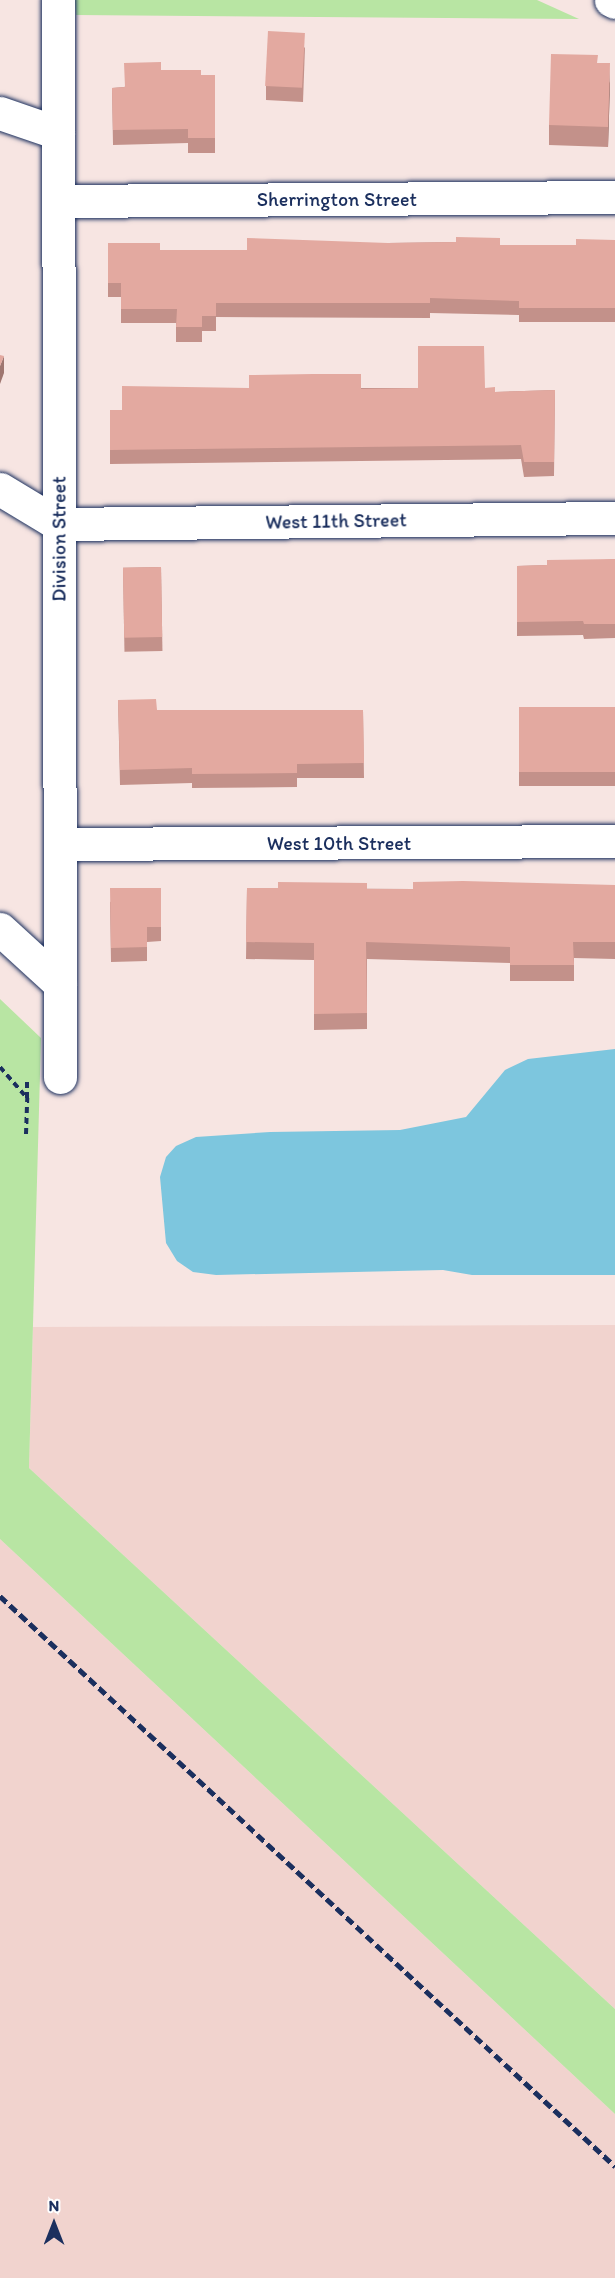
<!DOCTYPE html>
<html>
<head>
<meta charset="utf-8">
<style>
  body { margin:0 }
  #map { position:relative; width:615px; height:2278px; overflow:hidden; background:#f7e5e2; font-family:Itim,sans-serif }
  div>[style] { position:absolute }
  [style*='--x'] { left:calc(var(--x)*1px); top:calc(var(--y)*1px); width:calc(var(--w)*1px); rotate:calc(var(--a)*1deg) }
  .built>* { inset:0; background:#f1d3ce }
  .green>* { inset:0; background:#b8e5a3 }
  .water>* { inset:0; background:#7dc6de }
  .path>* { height:4px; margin-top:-2px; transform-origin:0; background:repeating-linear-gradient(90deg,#1b2f5e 0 6px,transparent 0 10.5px) }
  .roads { filter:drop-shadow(0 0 2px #1b2f5e) drop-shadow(0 0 2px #1b2f5e) }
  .minor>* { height:33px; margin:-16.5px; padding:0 16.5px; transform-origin:16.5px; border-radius:16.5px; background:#fff }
  .major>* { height:33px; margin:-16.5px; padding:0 16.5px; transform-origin:16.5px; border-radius:16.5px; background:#fff }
  .rail>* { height:4.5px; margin-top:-2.25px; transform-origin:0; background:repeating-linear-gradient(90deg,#1b2f5e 0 9px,transparent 0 13.5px) }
  .wall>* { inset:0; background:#c3918a; transform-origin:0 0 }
  .shaded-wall>* { inset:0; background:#9f7670 }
  .building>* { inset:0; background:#e3a9a0; transform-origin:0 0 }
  span { translate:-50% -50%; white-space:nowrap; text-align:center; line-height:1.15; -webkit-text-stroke:4.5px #fff; paint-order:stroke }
  .street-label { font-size:20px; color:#1b2f5e }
  .north { position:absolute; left:24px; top:2194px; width:60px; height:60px; -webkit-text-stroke:4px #fff; paint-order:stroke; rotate:0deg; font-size:16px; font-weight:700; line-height:24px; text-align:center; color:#1b2f5e }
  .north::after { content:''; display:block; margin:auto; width:21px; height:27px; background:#1b2f5e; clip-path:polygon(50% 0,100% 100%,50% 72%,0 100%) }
</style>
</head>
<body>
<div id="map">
  <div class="built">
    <i style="clip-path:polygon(615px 1325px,615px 2009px,29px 1468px,33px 1327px)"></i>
    <i style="clip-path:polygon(0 1539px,615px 2114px,615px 2278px,0 2278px)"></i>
  </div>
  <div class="green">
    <i style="clip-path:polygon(75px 0,537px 0,579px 19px,76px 15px)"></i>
    <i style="clip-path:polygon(0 999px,41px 1038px,29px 1468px,615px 2009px,615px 2114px,0 1539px)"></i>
  </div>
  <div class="water">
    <i style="clip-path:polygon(615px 1049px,615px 1275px,472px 1275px,443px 1270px,216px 1275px,193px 1272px,177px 1261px,166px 1243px,160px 1177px,166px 1157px,176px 1146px,196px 1137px,270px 1132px,400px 1130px,466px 1117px,505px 1070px,528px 1059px)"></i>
  </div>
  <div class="path">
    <i style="--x:0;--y:1067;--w:41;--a:48.9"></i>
    <i style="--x:27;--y:1098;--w:20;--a:-90"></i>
    <i style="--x:26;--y:1134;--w:36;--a:-88"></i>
  </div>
  <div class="roads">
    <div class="minor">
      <i style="--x:58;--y:0;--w:1077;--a:89.89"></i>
      <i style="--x:0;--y:113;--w:61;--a:19"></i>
      <i style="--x:59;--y:201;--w:556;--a:-0.41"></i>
      <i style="--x:0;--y:489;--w:68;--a:31.1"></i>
      <i style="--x:58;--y:524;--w:557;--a:-0.62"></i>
      <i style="--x:62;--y:844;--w:553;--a:-0.31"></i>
      <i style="--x:0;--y:929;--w:81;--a:42.5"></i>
    </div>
    <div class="major">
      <i style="--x:611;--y:0;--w:4;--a:27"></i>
    </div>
  </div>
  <div class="rail">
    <i style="--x:0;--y:1596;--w:839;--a:42.83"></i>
  </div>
  <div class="wall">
    <i style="clip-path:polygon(305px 47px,303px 102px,266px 100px,266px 86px)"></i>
    <i style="clip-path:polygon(598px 63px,610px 83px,608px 147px,549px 145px,549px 125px)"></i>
    <i style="clip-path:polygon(161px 70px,201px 75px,215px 75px,215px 153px,188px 153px,188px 143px,113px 145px,112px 88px,124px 87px)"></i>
    <i style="clip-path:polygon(615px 240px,615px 322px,519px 322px,519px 315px,430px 313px,430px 318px,216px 317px,216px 331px,202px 331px,202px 342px,176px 342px,176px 323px,121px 323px,121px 297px,108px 297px,108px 243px,160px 250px,247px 250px,388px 243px,456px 242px,500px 245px,576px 245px)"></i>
    <i style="clip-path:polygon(249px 388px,485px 388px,495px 392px,555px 390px,554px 476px,524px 477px,521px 459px,110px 464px,110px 410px,122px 410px)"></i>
    <i style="clip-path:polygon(615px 559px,615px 638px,584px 639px,583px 635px,517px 636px,517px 566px,547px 565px)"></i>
    <i style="left:161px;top:567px;width:84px;height:38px;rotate:89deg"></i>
    <i style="clip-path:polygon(118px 700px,157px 710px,363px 710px,364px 778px,297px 778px,297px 787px,192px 788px,192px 783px,120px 785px)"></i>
    <i style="left:615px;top:707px;width:79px;height:96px;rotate:90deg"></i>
    <i style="clip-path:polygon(615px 885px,615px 959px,574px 958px,574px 981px,510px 981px,510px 963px,367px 959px,367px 1029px,314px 1030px,314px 960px,246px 959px,247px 888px,413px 889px)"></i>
    <i style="clip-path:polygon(161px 888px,161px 941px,147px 942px,147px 961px,111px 962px,110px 902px)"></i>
  </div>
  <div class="shaded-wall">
    <i style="clip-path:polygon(610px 63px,610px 83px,608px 147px,608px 127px)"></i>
    <i style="clip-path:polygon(4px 356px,4px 373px,0 384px,0 366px)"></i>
  </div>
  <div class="building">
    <i style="left:268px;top:31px;width:37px;height:55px;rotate:3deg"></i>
    <i style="clip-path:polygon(551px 54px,598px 55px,597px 63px,610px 63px,608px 127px,549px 125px)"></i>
    <i style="clip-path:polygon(161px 62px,161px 70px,201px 70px,201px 75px,215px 75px,215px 138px,188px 138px,188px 129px,113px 130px,112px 88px,125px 87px,124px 63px)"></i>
    <i style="clip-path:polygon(456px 237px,500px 238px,500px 245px,576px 245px,576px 239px,615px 240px,615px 308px,519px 308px,519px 301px,430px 298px,430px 303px,216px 303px,216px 316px,202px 316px,202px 327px,176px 327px,177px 309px,121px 309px,121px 283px,108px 283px,108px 243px,160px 243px,160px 250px,247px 250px,247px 238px,388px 243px,456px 242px)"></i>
    <i style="clip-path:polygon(418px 346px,484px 346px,485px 388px,495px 387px,495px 392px,555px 390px,554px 462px,524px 462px,521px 445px,110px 450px,110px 410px,122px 410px,122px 386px,249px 388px,249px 375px,313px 374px,361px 374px,361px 389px,418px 388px)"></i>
    <i style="clip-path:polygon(0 355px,4px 356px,0 366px)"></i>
    <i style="clip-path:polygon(615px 559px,615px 624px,584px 624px,583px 621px,517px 622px,517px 566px,547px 565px,547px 560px)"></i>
    <i style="left:161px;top:567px;width:70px;height:38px;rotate:89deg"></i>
    <i style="clip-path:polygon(156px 699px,157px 710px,363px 710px,364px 763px,297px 764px,297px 773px,192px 774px,192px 768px,120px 770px,118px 700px)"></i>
    <i style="left:615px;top:707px;width:65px;height:96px;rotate:90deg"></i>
    <i style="clip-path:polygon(463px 881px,615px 885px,615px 942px,573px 942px,574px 965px,510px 965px,510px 947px,366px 942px,367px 1013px,314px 1014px,314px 943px,246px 942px,247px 888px,278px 888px,278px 882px,367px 883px,367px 889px,413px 889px,413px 882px)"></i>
    <i style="clip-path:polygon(110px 888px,161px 888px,161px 927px,147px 927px,147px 947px,111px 948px)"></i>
  </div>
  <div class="street-label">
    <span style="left:337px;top:199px">Sherrington Street</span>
    <span style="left:336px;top:521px;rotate:-1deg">West 11th Street</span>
    <span style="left:59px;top:539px;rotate:-90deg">Division Street</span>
    <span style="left:339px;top:843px">West 10th Street</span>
  </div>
  <div class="north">N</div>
</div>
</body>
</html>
